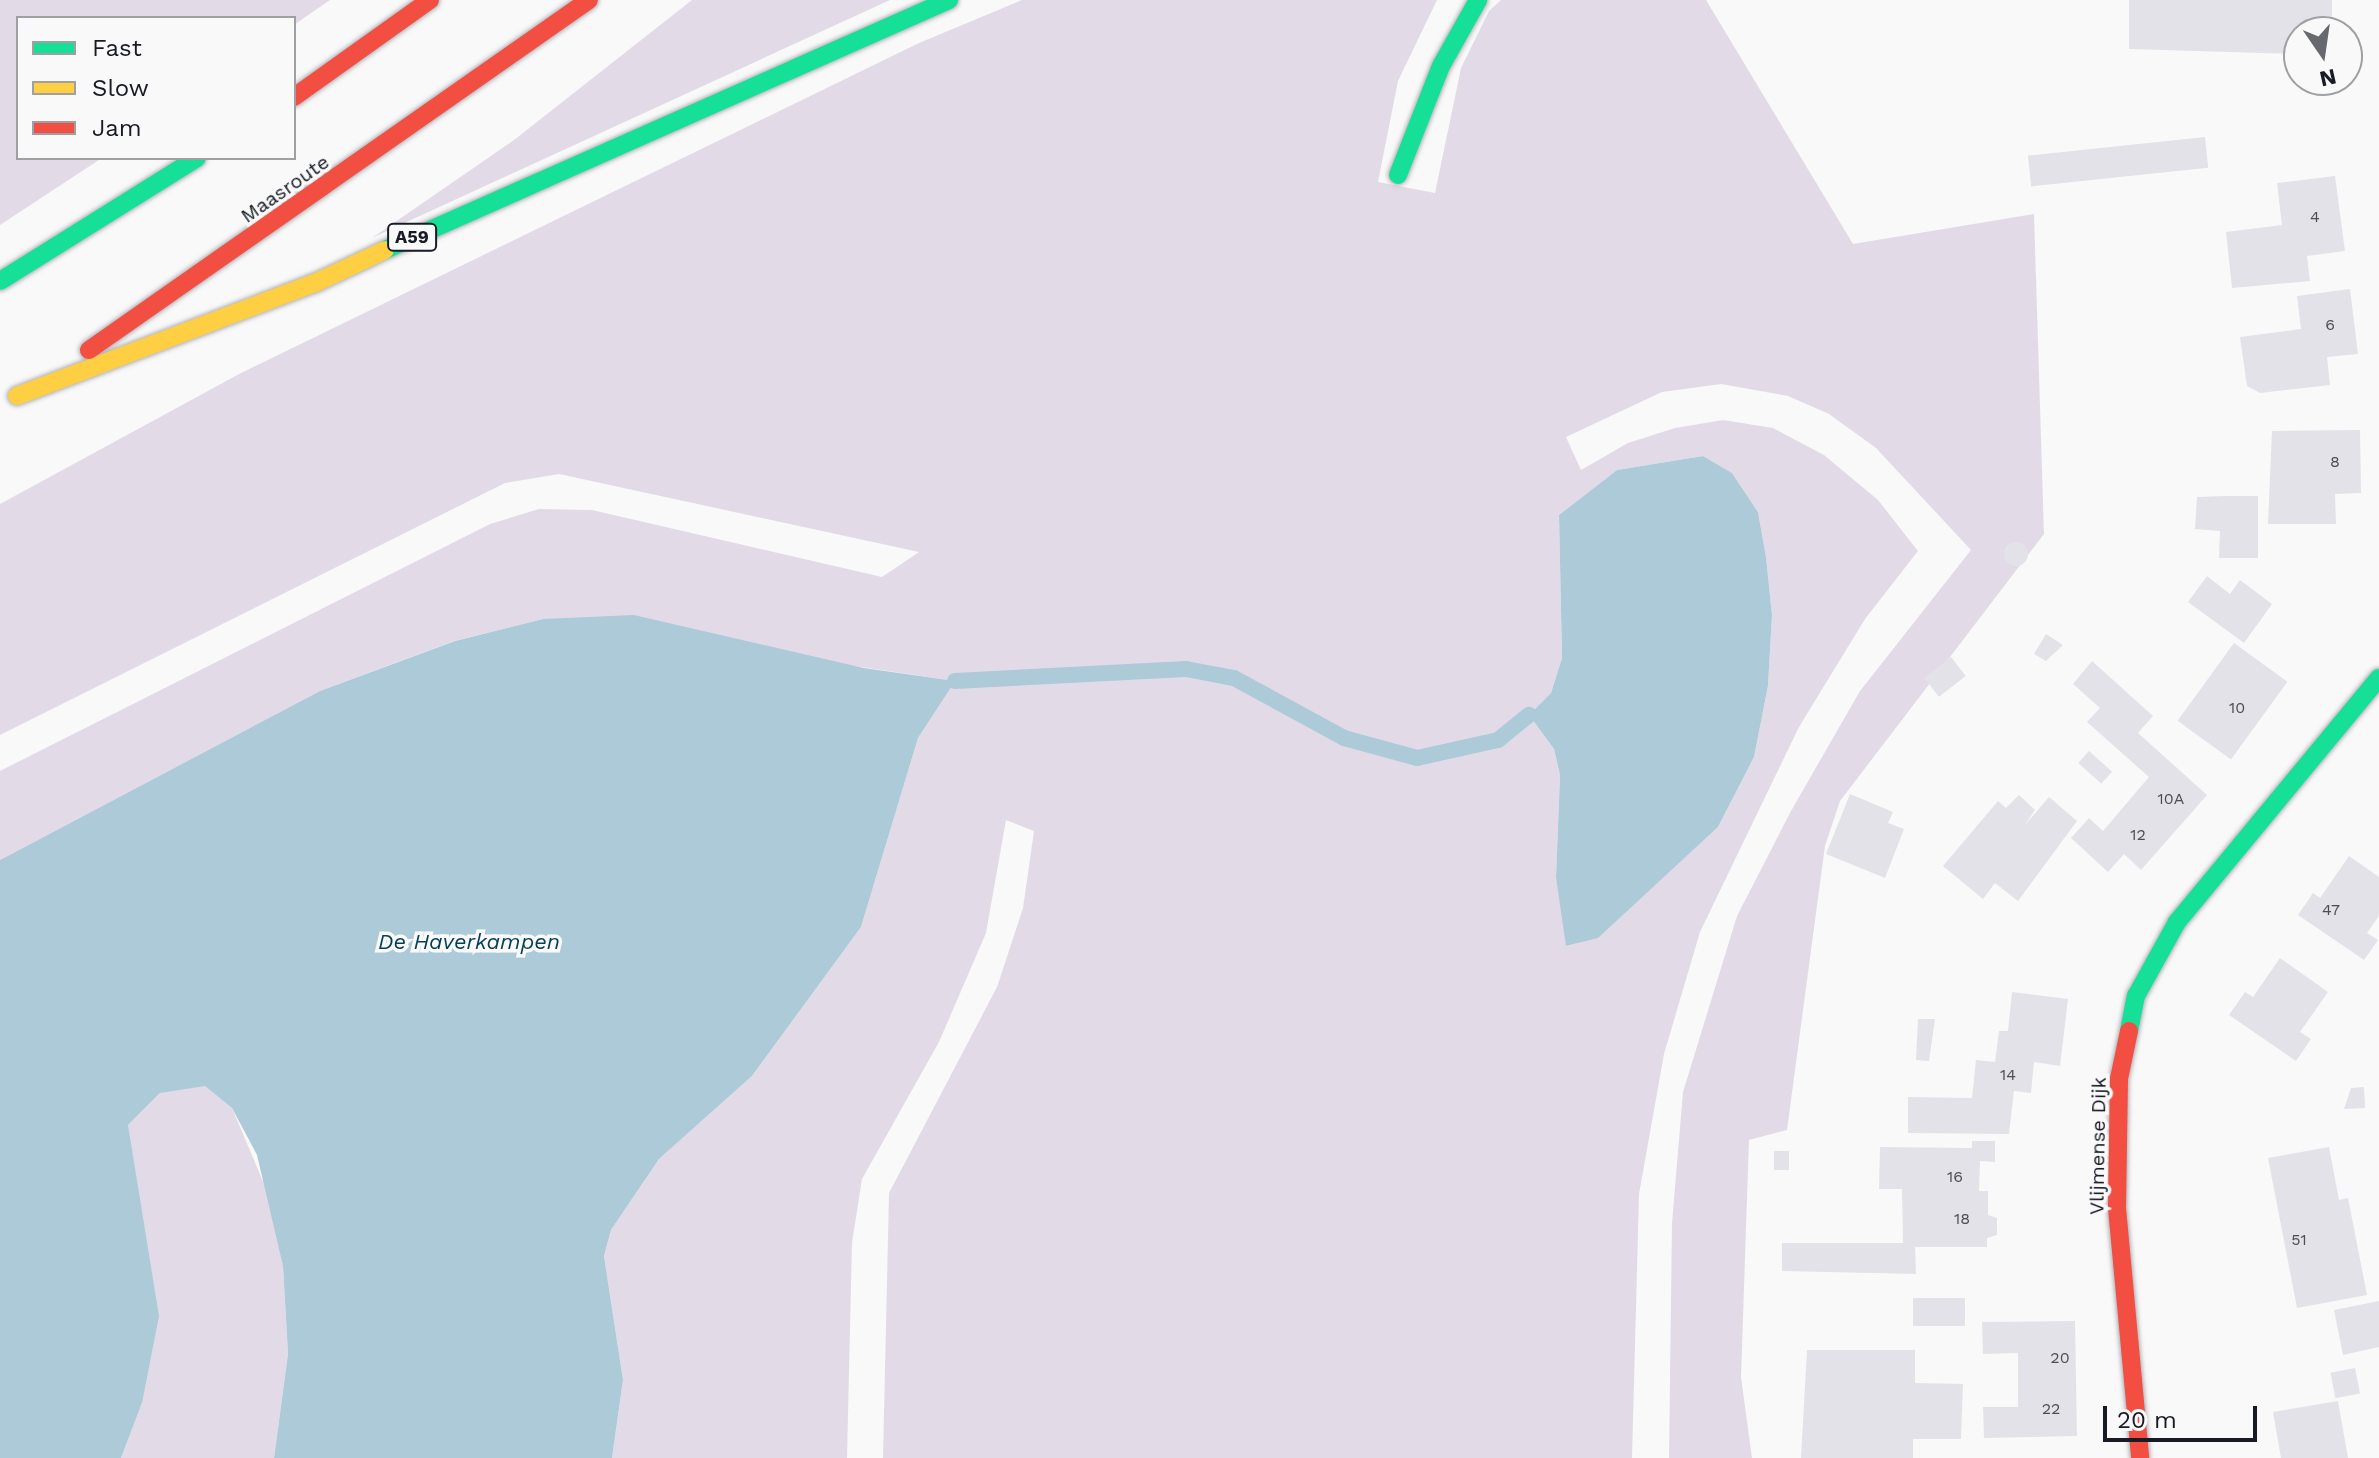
<!DOCTYPE html>
<html>
<head>
<meta charset="utf-8">
<style>
  body { margin:0 }
  #map { position:relative; width:2379px; height:1458px; overflow:hidden; background:#f9f9f9; font-family:"Work Sans",sans-serif }
  div>[style] { position:absolute }
  [style*='--x'] { left:calc(var(--x)*1px); top:calc(var(--y)*1px); width:calc(var(--w)*1px); rotate:calc(var(--a)*1deg) }
  .green>* { inset:0; background:#e2dbe7 }
  .water>* { inset:0; background:#adcad9 }
  .stream>* { height:16px; margin:-8px; padding:0 8px; transform-origin:8px; border-radius:8px; background:#adcad9 }
  .building>* { inset:0; background:#e3e2e9; transform-origin:0 0 }
  .round { border-radius:50% }
  .roads { filter:drop-shadow(0 0 2px #b2b3b9) drop-shadow(0 0 2px #b2b3b9) }
  .fast>* { height:18px; margin:-9px; padding:0 9px; transform-origin:9px; border-radius:9px; background:#16e098 }
  .slow>* { height:18px; margin:-9px; padding:0 9px; transform-origin:9px; border-radius:9px; background:#ffcf43 }
  .jam>* { height:18px; margin:-9px; padding:0 9px; transform-origin:9px; border-radius:9px; background:#f24e42 }
  span { translate:-50% -50%; white-space:nowrap; text-align:center; line-height:1.15; -webkit-text-stroke:7px #f9f9f9; paint-order:stroke }
  .number-label { font-size:16px; color:#4c4e57 }
  .number-label span { -webkit-text-stroke-width:0 }
  .shield-label span { padding:2px 6px; background:#f9f9f9; border:2px solid; border-radius:6px; -webkit-text-stroke-width:0 }
  .shield-label { font-size:18px; color:#181b25; font-weight:700 }
  .street-label { font-size:20px; color:#181b25 }
  .water-label { font-size:22px; color:#054056; font-style:italic }
  .legend { position:absolute; left:16px; top:16px; width:280px; height:144px; box-sizing:border-box; background:#f9f9f9; border:2px solid #9fa0a4; margin:0; padding:10px 14px; list-style:none; font-size:24px; color:#181b25 }
  .legend li { display:flex; align-items:center; gap:16px; height:40px }
  .legend b { width:40px; border:2px solid #9fa0a4 }
  .north { position:absolute; left:2283px; top:16px; width:80px; height:80px; box-sizing:border-box; background:#f9f9f9; border:2px solid #9fa0a4; border-radius:50%; rotate:167deg; font-size:22px; font-weight:700; line-height:32px; text-align:center; color:#181b25 }
  .north::after { content:''; display:block; margin:auto; width:28px; height:36px; background:#67696f; clip-path:polygon(50% 0,100% 100%,50% 72%,0 100%) }
  .scale { position:absolute; left:2103px; top:1406px; width:154px; height:36px; box-sizing:border-box; border:4px solid #181b25; border-top:0; padding-left:10px; font-size:24px; line-height:28px; white-space:nowrap; color:#181b25; -webkit-text-stroke:6px #f9f9f9; paint-order:stroke }
</style>
</head>
<body>
<div id="map">
  <div class="green">
    <i style="clip-path:polygon(0 0,330px 0,294px 25px,294px 18px,18px 18px,18px 158px,102px 158px,0 225px)"></i>
    <i style="clip-path:polygon(692px 0,890px 0,372px 238px,514px 140px)"></i>
    <i style="clip-path:polygon(evenodd,1022px 0,1437px 0,1398px 81px,1378px 182px,1435px 193px,1461px 68px,1489px 11px,1501px 0,1706px 0,1853px 244px,2034px 214px,2044px 534px,1840px 801px,1825px 846px,1787px 1130px,1749px 1140px,1741px 1377px,1752px 1458px,1669px 1458px,1672px 1223px,1683px 1092px,1737px 916px,1791px 811px,1860px 691px,1971px 550px,1876px 448px,1829px 414px,1788px 396px,1721px 384px,1662px 392px,1566px 437px,1581px 470px,1628px 443px,1675px 428px,1723px 420px,1773px 428px,1824px 455px,1878px 500px,1918px 551px,1865px 619px,1799px 727px,1700px 932px,1664px 1054px,1639px 1194px,1632px 1458px,883px 1458px,889px 1193px,997px 987px,1023px 908px,1034px 831px,1006px 820px,986px 933px,939px 1042px,862px 1179px,852px 1243px,847px 1458px,612px 1458px,623px 1380px,604px 1256px,611px 1230px,659px 1159px,752px 1076px,861px 927px,918px 738px,954px 681px,543px 619px,454px 641px,320px 691px,0 860px,0 771px,490px 524px,539px 509px,592px 510px,882px 577px,919px 552px,559px 474px,505px 483px,0 735px,0 504px,241px 373px,919px 43px,1022px 0,1703px 456px,1732px 473px,1758px 512px,1766px 557px,1772px 615px,1768px 686px,1754px 757px,1718px 827px,1598px 937px,1567px 946px,1556px 878px,1560px 775px,1554px 749px,1529px 715px,1551px 693px,1562px 658px,1559px 515px,1617px 470px,1703px 456px)"></i>
    <i style="clip-path:polygon(179px 1086px,206px 1086px,232px 1108px,270px 1198px,283px 1266px,288px 1354px,274px 1458px,121px 1458px,142px 1403px,128px 1125px,160px 1093px)"></i>
  </div>
  <div class="water">
    <i style="clip-path:polygon(1703px 456px,1732px 473px,1758px 512px,1766px 557px,1772px 615px,1768px 686px,1754px 757px,1718px 827px,1598px 938px,1566px 946px,1556px 878px,1560px 775px,1554px 749px,1529px 715px,1551px 693px,1562px 658px,1559px 515px,1617px 470px)"></i>
    <i style="clip-path:polygon(634px 615px,864px 668px,955px 681px,918px 738px,861px 927px,752px 1076px,659px 1159px,611px 1230px,604px 1256px,623px 1380px,612px 1458px,274px 1458px,288px 1354px,283px 1266px,257px 1155px,232px 1108px,205px 1086px,160px 1093px,128px 1125px,159px 1316px,142px 1403px,121px 1458px,0 1458px,0 860px,320px 691px,455px 641px,543px 619px)"></i>
  </div>
  <div class="stream">
    <i style="--x:955;--y:681;--w:231;--a:-3"></i>
    <i style="--x:1186;--y:669;--w:49;--a:10.6"></i>
    <i style="--x:1234;--y:678;--w:125;--a:28.6"></i>
    <i style="--x:1344;--y:738;--w:76;--a:15.3"></i>
    <i style="--x:1417;--y:758;--w:83;--a:-12.5"></i>
    <i style="--x:1498;--y:740;--w:40;--a:-39"></i>
  </div>
  <div class="building">
    <i style="clip-path:polygon(2129px 0,2332px 0,2332px 32px,2299px 32px,2299px 54px,2129px 49px)"></i>
    <i style="left:2205px;top:137px;width:31px;height:178px;rotate:84deg"></i>
    <i style="clip-path:polygon(2335px 176px,2345px 251px,2307px 256px,2310px 281px,2232px 288px,2226px 232px,2282px 225px,2277px 183px)"></i>
    <i style="clip-path:polygon(2350px 289px,2358px 354px,2327px 357px,2330px 385px,2260px 393px,2247px 386px,2240px 337px,2301px 329px,2297px 296px)"></i>
    <i style="clip-path:polygon(2360px 430px,2361px 493px,2335px 494px,2336px 524px,2268px 524px,2272px 431px)"></i>
    <i style="clip-path:polygon(2225px 496px,2258px 496px,2258px 558px,2219px 558px,2220px 531px,2195px 529px,2197px 497px)"></i>
    <i class="round" style="left:2004px;top:542px;width:24px;height:24px"></i>
    <i style="clip-path:polygon(2207px 576px,2230px 594px,2240px 580px,2272px 604px,2244px 643px,2188px 602px)"></i>
    <i style="clip-path:polygon(2046px 634px,2063px 645px,2046px 661px,2034px 654px)"></i>
    <i style="left:2234px;top:643px;width:66px;height:96px;rotate:36deg"></i>
    <i style="left:1951px;top:657px;width:24px;height:34px;rotate:52deg"></i>
    <i style="clip-path:polygon(2092px 661px,2153px 716px,2138px 733px,2207px 795px,2141px 870px,2124px 854px,2108px 872px,2071px 838px,2089px 818px,2103px 831px,2149px 777px,2087px 722px,2100px 708px,2073px 684px)"></i>
    <i style="left:2089px;top:751px;width:31px;height:16px;rotate:42deg"></i>
    <i style="clip-path:polygon(1850px 794px,1893px 812px,1888px 823px,1904px 829px,1885px 878px,1826px 854px)"></i>
    <i style="clip-path:polygon(2019px 795px,2035px 810px,2024px 826px,2049px 797px,2077px 821px,2018px 901px,1995px 883px,1983px 899px,1943px 866px,1998px 801px,2006px 808px)"></i>
    <i style="clip-path:polygon(2349px 856px,2379px 877px,2379px 916px,2367px 933px,2378px 940px,2364px 960px,2298px 915px,2313px 893px,2320px 898px)"></i>
    <i style="clip-path:polygon(2280px 958px,2328px 992px,2300px 1032px,2311px 1039px,2296px 1061px,2229px 1015px,2245px 992px,2253px 997px)"></i>
    <i style="clip-path:polygon(2012px 992px,2068px 999px,2060px 1066px,2034px 1062px,2031px 1093px,2014px 1091px,2009px 1134px,1908px 1133px,1908px 1097px,1972px 1098px,1976px 1060px,1995px 1062px,1999px 1031px,2008px 1031px)"></i>
    <i style="clip-path:polygon(1918px 1019px,1935px 1019px,1929px 1061px,1916px 1060px)"></i>
    <i style="clip-path:polygon(2364px 1087px,2365px 1108px,2344px 1109px,2351px 1088px)"></i>
    <i style="clip-path:polygon(1972px 1141px,1995px 1141px,1995px 1162px,1980px 1161px,1979px 1191px,1988px 1191px,1988px 1215px,1997px 1218px,1997px 1235px,1987px 1238px,1987px 1247px,1915px 1247px,1916px 1274px,1782px 1271px,1782px 1243px,1903px 1243px,1902px 1189px,1879px 1189px,1880px 1147px,1972px 1148px)"></i>
    <i style="clip-path:polygon(2329px 1147px,2339px 1200px,2348px 1198px,2367px 1295px,2297px 1308px,2268px 1158px)"></i>
    <i style="left:1774px;top:1151px;width:15px;height:19px"></i>
    <i style="left:1913px;top:1298px;width:52px;height:28px"></i>
    <i style="clip-path:polygon(2379px 1301px,2379px 1347px,2343px 1355px,2334px 1310px)"></i>
    <i style="clip-path:polygon(2075px 1321px,2077px 1436px,1984px 1438px,1983px 1407px,2018px 1407px,2018px 1353px,1983px 1354px,1982px 1322px)"></i>
    <i style="clip-path:polygon(1807px 1350px,1915px 1350px,1915px 1383px,1963px 1384px,1961px 1439px,1913px 1439px,1913px 1458px,1801px 1458px)"></i>
    <i style="left:2355px;top:1368px;width:26px;height:25px;rotate:79deg"></i>
    <i style="clip-path:polygon(2338px 1401px,2348px 1458px,2281px 1458px,2273px 1412px)"></i>
  </div>
  <div class="roads">
    <div class="fast">
      <i style="--x:1398;--y:175;--w:117;--a:-68.5"></i>
      <i style="--x:1441;--y:66;--w:76;--a:-60.7"></i>
      <i style="--x:385;--y:250;--w:617;--a:-23.91"></i>
      <i style="--x:0;--y:281;--w:232;--a:-32"></i>
      <i style="--x:2129;--y:1031;--w:36;--a:-79"></i>
      <i style="--x:2136;--y:996;--w:85;--a:-61"></i>
      <i style="--x:2177;--y:922;--w:317;--a:-50.4"></i>
    </div>
    <div class="slow">
      <i style="--x:17;--y:396;--w:319;--a:-20.8"></i>
      <i style="--x:315;--y:283;--w:77;--a:-25.2"></i>
    </div>
    <div class="jam">
      <i style="--x:294;--y:97;--w:167;--a:-35.5"></i>
      <i style="--x:89;--y:350;--w:610;--a:-34.99"></i>
      <i style="--x:2129;--y:1031;--w:49;--a:101.8"></i>
      <i style="--x:2119;--y:1079;--w:129;--a:90.9"></i>
      <i style="--x:2117;--y:1208;--w:251;--a:84.7"></i>
    </div>
  </div>
  <div class="number-label">
    <span style="left:2315px;top:217px">4</span>
    <span style="left:2330px;top:325px">6</span>
    <span style="left:2335px;top:462px">8</span>
    <span style="left:2237px;top:708px">10</span>
    <span style="left:2171px;top:799px">10A</span>
    <span style="left:2138px;top:835px">12</span>
    <span style="left:2331px;top:910px">47</span>
    <span style="left:2008px;top:1075px">14</span>
    <span style="left:1955px;top:1177px">16</span>
    <span style="left:1962px;top:1219px">18</span>
    <span style="left:2299px;top:1240px">51</span>
    <span style="left:2060px;top:1358px">20</span>
    <span style="left:2051px;top:1409px">22</span>
  </div>
  <div class="shield-label">
    <span style="left:412px;top:237px">A59</span>
  </div>
  <div class="street-label">
    <span style="left:285px;top:189px;rotate:-35deg">Maasroute</span>
    <span style="left:2098px;top:1146px;rotate:-89deg">Vlijmense Dijk</span>
  </div>
  <div class="water-label">
    <span style="left:469px;top:942px">De Haverkampen</span>
  </div>
  <ul class="legend">
  <li><b style="height:10px;background:#16e098"></b>Fast</li>
  <li><b style="height:10px;background:#ffcf43"></b>Slow</li>
  <li><b style="height:10px;background:#f24e42"></b>Jam</li>
  </ul>
  <div class="north">N</div>
  <div class="scale">20 m</div>
</div>
</body>
</html>
